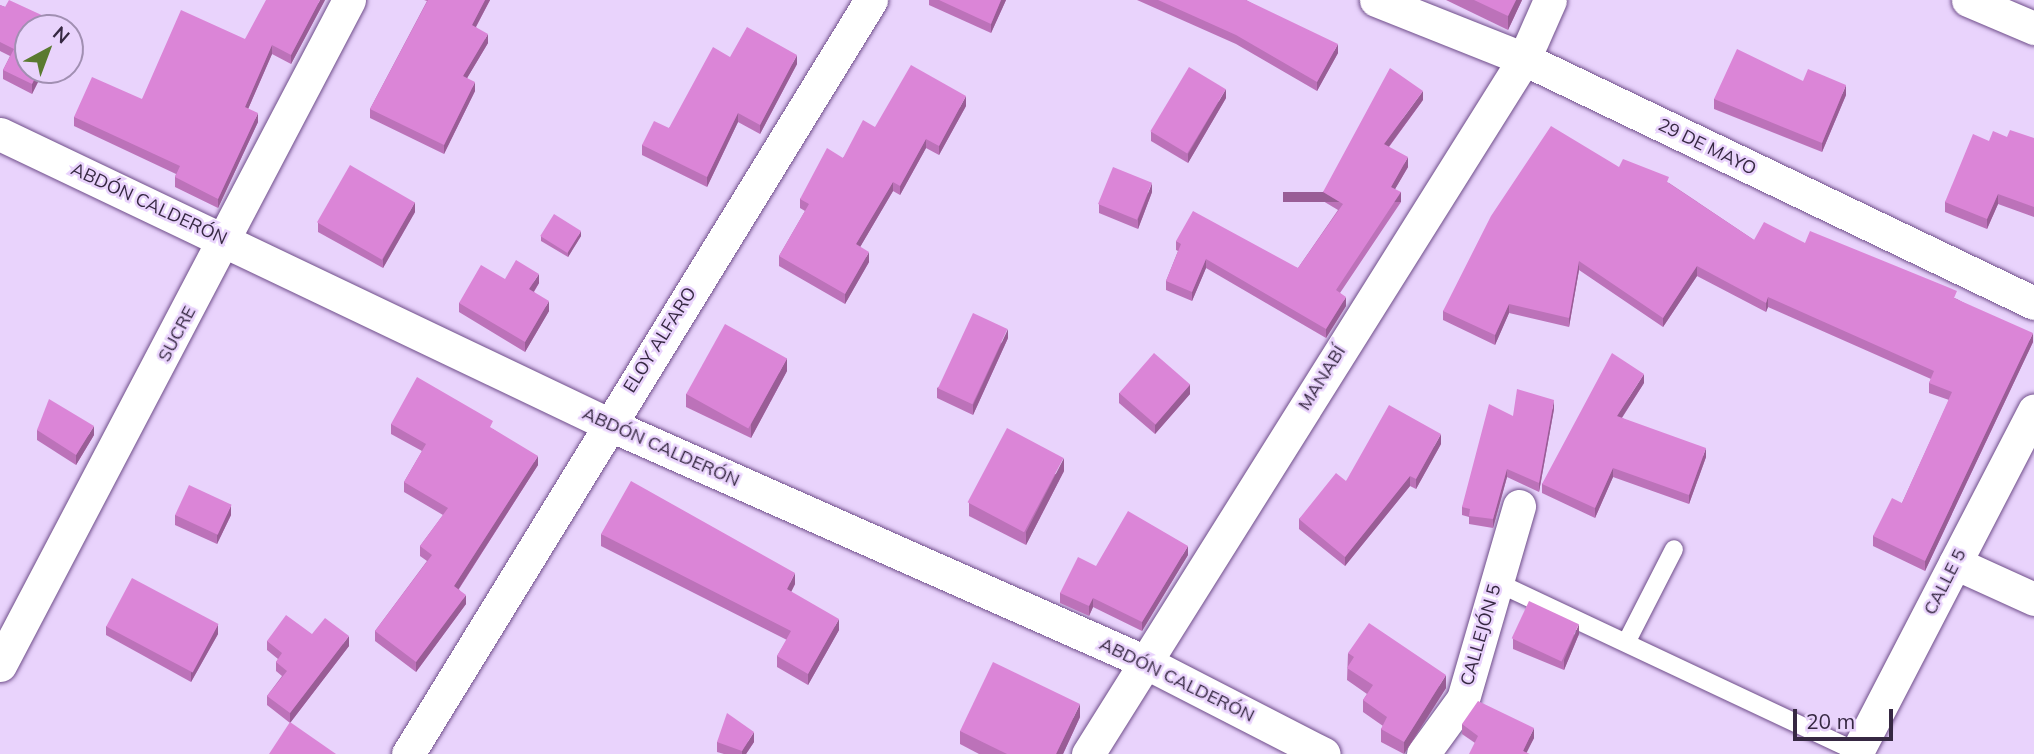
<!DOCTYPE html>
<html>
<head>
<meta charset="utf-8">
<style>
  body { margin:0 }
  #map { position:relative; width:2034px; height:754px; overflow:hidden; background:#e9d3fc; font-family:Mulish,sans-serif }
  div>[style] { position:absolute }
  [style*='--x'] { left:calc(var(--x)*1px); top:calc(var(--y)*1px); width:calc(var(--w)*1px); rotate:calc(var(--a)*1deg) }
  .roads { filter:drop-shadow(0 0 2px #6f4e8a) drop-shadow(0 0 2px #6f4e8a) }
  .service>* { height:18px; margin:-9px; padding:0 9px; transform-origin:9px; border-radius:9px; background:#fff }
  .minor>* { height:33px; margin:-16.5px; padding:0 16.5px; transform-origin:16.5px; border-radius:16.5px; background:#fff }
  .wall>* { inset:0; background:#bc72b9 }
  .shaded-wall>* { inset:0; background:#995d96; transform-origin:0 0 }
  .building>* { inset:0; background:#db85d7; transform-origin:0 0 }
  span { translate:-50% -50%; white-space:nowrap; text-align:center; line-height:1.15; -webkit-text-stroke:5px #e9d3fc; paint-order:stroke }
  .street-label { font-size:18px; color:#362842 }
  .north { position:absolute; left:14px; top:14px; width:70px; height:70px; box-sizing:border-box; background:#e9d3fc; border:2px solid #a18fb2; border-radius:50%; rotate:41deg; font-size:19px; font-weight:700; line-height:28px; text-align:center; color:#362842 }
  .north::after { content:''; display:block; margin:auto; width:24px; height:32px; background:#5a7a30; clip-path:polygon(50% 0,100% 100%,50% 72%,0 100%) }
  .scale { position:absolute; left:1793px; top:709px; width:100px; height:32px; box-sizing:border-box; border:4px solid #362842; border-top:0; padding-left:9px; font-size:21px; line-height:24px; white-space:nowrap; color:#362842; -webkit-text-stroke:5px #e9d3fc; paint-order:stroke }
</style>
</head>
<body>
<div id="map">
  <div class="roads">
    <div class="service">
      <i style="--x:1496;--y:582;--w:399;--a:25.2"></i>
      <i style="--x:1627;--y:641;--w:103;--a:-62.9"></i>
    </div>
    <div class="minor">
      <i style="--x:1376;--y:0;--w:159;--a:21.7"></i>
      <i style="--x:1524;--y:59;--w:565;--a:25.57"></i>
      <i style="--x:1968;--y:0;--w:72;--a:23"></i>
      <i style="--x:0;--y:134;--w:674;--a:25.5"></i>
      <i style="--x:608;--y:424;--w:585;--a:23.89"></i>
      <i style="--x:1143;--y:661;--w:203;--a:27.2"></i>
      <i style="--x:1955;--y:563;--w:87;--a:24.5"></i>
      <i style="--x:0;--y:665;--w:751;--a:-62.31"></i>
      <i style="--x:408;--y:754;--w:885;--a:-58.45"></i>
      <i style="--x:1088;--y:754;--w:820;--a:-57.9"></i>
      <i style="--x:1524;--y:59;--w:64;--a:-66.2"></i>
      <i style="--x:1423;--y:754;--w:68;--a:-54"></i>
      <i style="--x:1463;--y:699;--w:201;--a:-73.8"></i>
      <i style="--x:1856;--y:754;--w:387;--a:-62.6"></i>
    </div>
  </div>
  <div class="wall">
    <i style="clip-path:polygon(325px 0,291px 64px,272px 54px,248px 109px,258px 122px,218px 208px,175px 187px,175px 177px,176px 174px,74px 126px,74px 117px,142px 99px,245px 39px)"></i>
    <i style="clip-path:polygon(424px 0,490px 0,476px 27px,488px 43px,467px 78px,475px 91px,444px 154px,370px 118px,370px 109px,427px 1px)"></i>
    <i style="clip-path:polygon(929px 0,1006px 0,991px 33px,929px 5px)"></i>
    <i style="clip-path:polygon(1137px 0,1246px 0,1338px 53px,1317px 91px,1236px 44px)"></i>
    <i style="clip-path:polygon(1446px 0,1522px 0,1508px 30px)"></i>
    <i style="clip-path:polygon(0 5px,61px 28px,28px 70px,44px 70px,32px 94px,3px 79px,3px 70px,10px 56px,0 51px)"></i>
    <i style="clip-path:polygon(730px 57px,797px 64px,760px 134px,738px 122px,707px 187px,642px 155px,642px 145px,669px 128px)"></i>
    <i style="clip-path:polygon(1803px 81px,1846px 95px,1822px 152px,1714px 109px,1714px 99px)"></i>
    <i style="clip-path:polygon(1226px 98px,1188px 163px,1151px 141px,1151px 132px)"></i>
    <i style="clip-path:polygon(1423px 100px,1389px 147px,1408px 167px,1395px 189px,1401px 202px,1340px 293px,1346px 306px,1326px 338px,1206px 268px,1192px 301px,1166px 290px,1166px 281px,1178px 251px,1176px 250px,1176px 241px,1298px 268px,1338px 210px,1323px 201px,1323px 192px)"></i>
    <i style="clip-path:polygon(966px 106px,939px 155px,926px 148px,900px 195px,893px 191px,860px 247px,869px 262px,845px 304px,779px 266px,779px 256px,805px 211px,800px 208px,800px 199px,875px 127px)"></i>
    <i style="clip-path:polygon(2007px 137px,2034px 138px,2034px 217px,1998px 204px,1987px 229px,1945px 212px,1945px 202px,1989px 141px)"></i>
    <i style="clip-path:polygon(1619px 167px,1669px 183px,1754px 240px,1805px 243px,1957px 299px,2033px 342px,1925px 571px,1873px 546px,1873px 536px,1902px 503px,1949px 400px,1929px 393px,1929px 383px,1931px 379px,1768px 307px,1766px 312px,1697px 276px,1663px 327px,1579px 270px,1569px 327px,1509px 313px,1495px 345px,1443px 320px,1443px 311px)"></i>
    <i style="clip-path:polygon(1152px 192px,1138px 229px,1099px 213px,1099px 204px)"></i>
    <i style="clip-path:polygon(415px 212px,383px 268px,318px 232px,318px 223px)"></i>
    <i style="clip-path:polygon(541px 236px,581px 236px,568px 257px,541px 241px)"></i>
    <i style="clip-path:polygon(505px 279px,539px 283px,534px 292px,549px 311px,525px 352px,459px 312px,459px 303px)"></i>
    <i style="clip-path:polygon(1008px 338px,973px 415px,937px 398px,937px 388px)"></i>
    <i style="clip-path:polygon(787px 371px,751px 438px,686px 407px,686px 394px)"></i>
    <i style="clip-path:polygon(1644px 383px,1622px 418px,1706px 457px,1689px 504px,1613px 477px,1595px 518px,1542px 493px,1542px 484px)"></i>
    <i style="clip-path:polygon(1119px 393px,1190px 394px,1155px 434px,1119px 403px)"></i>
    <i style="clip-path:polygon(1554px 409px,1539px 492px,1507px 477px,1493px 528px,1469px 524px,1469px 517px,1462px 515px,1462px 507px,1513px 416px)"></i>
    <i style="clip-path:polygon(391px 424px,493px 429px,538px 465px,459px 589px,466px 604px,416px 672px,375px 641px,375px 631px,427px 561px,420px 556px,420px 546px,443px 515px,404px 492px,404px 482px,422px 451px,391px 434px)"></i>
    <i style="clip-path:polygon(37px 430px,94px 435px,76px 465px,37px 440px)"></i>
    <i style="clip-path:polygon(1441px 444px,1416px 489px,1410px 486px,1345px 566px,1299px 529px,1299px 519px,1346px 481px)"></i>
    <i style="clip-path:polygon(1064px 471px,1026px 545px,969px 516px,969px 503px)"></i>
    <i style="clip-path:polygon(175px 515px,231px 515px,217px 544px,175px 525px)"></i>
    <i style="clip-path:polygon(601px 534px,795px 584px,791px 592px,839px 630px,808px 685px,777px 667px,777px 656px,787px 640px,601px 546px)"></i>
    <i style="clip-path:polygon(1188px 555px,1142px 631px,1093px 607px,1089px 616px,1060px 603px,1060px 593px,1096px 566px)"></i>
    <i style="clip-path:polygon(106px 626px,218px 634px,191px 682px,106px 635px)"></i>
    <i style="clip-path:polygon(312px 634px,349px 646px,290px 723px,267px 705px,267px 696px,282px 676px,276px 671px,276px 662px,278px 659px,267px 650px,267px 641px)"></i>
    <i style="clip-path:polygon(1579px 634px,1564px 670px,1513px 649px,1513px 639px)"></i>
    <i style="clip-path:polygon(1348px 653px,1446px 688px,1404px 754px,1381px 742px,1381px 729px,1383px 726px,1363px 712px,1363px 700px,1367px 694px,1347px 680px)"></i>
    <i style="clip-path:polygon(1080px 717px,1063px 754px,979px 754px,960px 744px,960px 731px)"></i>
    <i style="clip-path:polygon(1462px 724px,1534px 738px,1526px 752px,1475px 743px,1462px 734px)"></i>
    <i style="clip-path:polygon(717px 742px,754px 742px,746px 754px,724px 754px,717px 752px)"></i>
  </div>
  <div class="shaded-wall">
    <i style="clip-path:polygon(320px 0,325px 0,291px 64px,291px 55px)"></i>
    <i style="clip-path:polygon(485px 0,490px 0,472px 34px,472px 25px)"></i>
    <i style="clip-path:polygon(1001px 0,1006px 0,991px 33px,991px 24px)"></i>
    <i style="clip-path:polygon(1516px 0,1522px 0,1508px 30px,1508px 16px)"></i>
    <i style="clip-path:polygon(488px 34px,488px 43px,463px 85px,463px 76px)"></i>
    <i style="clip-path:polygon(1338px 44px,1338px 53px,1317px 91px,1317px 82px)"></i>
    <i style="clip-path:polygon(272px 45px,272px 54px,245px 116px,245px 107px)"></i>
    <i style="clip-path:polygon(797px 55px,797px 64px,760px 134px,760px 125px)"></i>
    <i style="clip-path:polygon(39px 70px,44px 70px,32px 94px,32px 84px)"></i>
    <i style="clip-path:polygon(475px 82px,475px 91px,444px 154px,444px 145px)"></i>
    <i style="clip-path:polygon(1846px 85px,1846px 95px,1822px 152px,1822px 143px)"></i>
    <i style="clip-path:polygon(1226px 89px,1226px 98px,1188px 163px,1188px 154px)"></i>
    <i style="clip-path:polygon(1423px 91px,1423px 100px,1384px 153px,1384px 144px)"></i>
    <i style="clip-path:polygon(966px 96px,966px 106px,939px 155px,939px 146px)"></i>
    <i style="clip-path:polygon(258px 113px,258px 122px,218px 208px,218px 199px)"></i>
    <i style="clip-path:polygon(738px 113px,738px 122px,707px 187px,707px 177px)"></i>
    <i style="clip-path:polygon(926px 139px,926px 148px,900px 195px,900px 186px)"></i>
    <i style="clip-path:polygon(1408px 157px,1408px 167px,1391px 196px,1391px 187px)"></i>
    <i style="clip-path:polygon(893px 182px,893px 191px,856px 254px,856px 244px)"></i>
    <i style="clip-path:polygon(1152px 183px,1152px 192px,1138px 229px,1138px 219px)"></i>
    <i style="left:1401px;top:192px;width:10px;height:118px;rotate:90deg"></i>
    <i style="clip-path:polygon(1998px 194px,1998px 204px,1987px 229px,1987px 219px)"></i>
    <i style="clip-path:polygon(415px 202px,415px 212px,383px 268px,383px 259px)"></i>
    <i style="clip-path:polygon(581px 231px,581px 236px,568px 257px,568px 252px)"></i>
    <i style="clip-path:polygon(869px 252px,869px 262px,845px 304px,845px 294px)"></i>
    <i style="clip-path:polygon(1206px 259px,1206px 268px,1192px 301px,1192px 292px)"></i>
    <i style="clip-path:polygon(1579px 261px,1579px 270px,1569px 327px,1569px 318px)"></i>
    <i style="clip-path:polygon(1697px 266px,1697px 276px,1663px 327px,1663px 318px)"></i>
    <i style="clip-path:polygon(539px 274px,539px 283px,529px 299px,529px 289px)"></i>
    <i style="clip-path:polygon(1346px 297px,1346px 306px,1326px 338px,1326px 329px)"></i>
    <i style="clip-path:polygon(1768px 297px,1768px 307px,1766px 312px,1766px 303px)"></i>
    <i style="clip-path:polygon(549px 301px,549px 311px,525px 352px,525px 342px)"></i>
    <i style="clip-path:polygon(1509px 304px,1509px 313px,1495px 345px,1495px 335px)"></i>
    <i style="clip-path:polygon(1008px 329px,1008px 338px,973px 415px,973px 405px)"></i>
    <i style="clip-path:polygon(2033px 333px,2033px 342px,1925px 571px,1925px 561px)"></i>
    <i style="clip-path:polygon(787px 358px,787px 371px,751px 438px,751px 424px)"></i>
    <i style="clip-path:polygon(1644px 374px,1644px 383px,1617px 425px,1617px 416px)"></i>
    <i style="clip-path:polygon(1190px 384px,1190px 394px,1155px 434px,1155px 425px)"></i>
    <i style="clip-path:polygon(1554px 400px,1554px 409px,1539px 492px,1539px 483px)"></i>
    <i style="clip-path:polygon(94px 426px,94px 435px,76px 465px,76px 455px)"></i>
    <i style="clip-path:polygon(1441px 434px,1441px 444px,1416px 489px,1416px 479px)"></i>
    <i style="clip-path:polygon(1706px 448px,1706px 457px,1689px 504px,1689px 495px)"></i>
    <i style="clip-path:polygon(538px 456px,538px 465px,454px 596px,454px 586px)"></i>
    <i style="clip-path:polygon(1064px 458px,1064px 471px,1026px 545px,1026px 532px)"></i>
    <i style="clip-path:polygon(1613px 468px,1613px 477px,1595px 518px,1595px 508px)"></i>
    <i style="clip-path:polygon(1507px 469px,1507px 477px,1493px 528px,1493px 519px)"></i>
    <i style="clip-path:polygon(1410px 476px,1410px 486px,1345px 566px,1345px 557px)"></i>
    <i style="clip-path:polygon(231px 505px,231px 515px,217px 544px,217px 535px)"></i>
    <i style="clip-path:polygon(1188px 546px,1188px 555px,1142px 631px,1142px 622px)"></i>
    <i style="clip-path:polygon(795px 573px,795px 584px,787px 600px,787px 589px)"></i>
    <i style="clip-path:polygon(466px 595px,466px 604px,416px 672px,416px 662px)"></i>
    <i style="clip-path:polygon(1093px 598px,1093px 607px,1089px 616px,1089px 606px)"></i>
    <i style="clip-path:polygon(839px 619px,839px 630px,808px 685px,808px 674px)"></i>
    <i style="clip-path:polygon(218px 624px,218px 634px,191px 682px,191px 673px)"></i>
    <i style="clip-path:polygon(1579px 624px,1579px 634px,1564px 670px,1564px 660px)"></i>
    <i style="clip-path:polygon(349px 636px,349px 646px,290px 723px,290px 713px)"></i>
    <i style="clip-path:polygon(1446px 675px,1446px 688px,1404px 754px,1404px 742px)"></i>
    <i style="clip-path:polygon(1080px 704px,1080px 717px,1063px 754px,1056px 754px)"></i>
    <i style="clip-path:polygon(1534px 728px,1534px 738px,1526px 754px,1523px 751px)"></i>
    <i style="clip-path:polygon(754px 732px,754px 742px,746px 754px,742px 754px,742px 751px)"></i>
  </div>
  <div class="building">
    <i style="clip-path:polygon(9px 0,61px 24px,59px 28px,28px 28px,28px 70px,39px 70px,32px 84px,3px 70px,14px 49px,0 42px,0 5px,5px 7px)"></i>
    <i style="clip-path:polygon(266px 0,320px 0,291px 55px,272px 45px,245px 107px,258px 113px,218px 199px,175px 177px,180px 166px,74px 117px,92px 77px,142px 99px,181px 10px,245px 39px)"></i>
    <i style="clip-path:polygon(428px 0,485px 0,472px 25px,488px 34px,463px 76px,475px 82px,444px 145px,370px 109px)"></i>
    <i style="clip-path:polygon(939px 0,1001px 0,991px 24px)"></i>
    <i style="clip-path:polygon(1158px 0,1246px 0,1338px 44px,1317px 82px,1236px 35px)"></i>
    <i style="clip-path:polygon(1474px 0,1516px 0,1508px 16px)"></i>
    <i style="clip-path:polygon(747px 27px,797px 55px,760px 125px,738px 113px,707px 177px,642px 145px,654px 121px,669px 128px,713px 47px,730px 57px)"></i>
    <i style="clip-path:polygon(1737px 49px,1803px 81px,1808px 69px,1846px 85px,1822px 143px,1714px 99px)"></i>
    <i style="clip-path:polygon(911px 65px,966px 96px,939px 146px,926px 139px,900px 186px,893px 182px,856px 244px,869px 252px,845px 294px,779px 256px,809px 204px,800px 199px,827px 148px,843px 158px,863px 120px,875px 127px)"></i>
    <i style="left:1189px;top:67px;width:43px;height:75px;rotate:31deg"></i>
    <i style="clip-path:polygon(1390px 68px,1423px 91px,1384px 144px,1408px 157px,1391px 187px,1401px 192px,1336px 290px,1346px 297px,1326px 329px,1206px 259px,1192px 292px,1166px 281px,1181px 244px,1176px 241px,1193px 211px,1298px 268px,1343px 204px,1323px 192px)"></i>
    <i style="clip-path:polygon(1551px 126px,1619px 167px,1623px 159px,1669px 177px,1667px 182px,1754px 240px,1764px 222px,1805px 243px,1810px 231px,1957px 291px,1954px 298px,2033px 333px,1925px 561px,1873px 536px,1892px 498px,1902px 503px,1952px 392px,1929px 383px,1934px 371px,1768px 297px,1766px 303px,1697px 266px,1663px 318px,1579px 261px,1569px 318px,1509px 304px,1495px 335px,1443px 311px,1491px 216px)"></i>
    <i style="clip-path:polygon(2010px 130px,2034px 138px,2034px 207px,1998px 194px,1987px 219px,1945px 202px,1973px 134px,1989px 141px,1993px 131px,2007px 137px)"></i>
    <i style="left:350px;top:165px;width:75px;height:66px;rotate:30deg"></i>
    <i style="left:1113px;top:167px;width:42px;height:40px;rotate:22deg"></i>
    <i style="left:554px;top:214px;width:32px;height:26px;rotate:32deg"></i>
    <i style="clip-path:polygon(516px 260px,539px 274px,529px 289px,549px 301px,525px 342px,459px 303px,481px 265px,505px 279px)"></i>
    <i style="left:973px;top:313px;width:38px;height:83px;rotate:25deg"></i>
    <i style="left:725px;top:324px;width:71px;height:80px;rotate:29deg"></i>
    <i style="left:1154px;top:353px;width:48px;height:53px;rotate:41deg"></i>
    <i style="clip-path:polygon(1612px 353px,1644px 374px,1617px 416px,1706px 448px,1689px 495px,1613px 468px,1595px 508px,1542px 484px)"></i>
    <i style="clip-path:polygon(417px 377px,493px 421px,490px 427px,538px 456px,454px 586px,466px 595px,416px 662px,375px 631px,432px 555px,420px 546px,448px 508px,404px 482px,426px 444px,391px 424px)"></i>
    <i style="clip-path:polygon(1517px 389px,1554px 400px,1539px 483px,1507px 469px,1493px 519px,1469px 516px,1470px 509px,1462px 507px,1489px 404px,1513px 416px)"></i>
    <i style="clip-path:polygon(49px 399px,94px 426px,76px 455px,37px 430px)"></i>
    <i style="clip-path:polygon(1389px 405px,1441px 434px,1416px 479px,1410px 476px,1345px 557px,1299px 519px,1336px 473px,1346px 481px)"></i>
    <i style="left:1007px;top:428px;width:64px;height:84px;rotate:28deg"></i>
    <i style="clip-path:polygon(631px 481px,795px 573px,787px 589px,839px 619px,808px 674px,777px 656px,791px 631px,601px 534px)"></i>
    <i style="left:189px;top:485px;width:47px;height:33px;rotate:25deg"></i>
    <i style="clip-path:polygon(1128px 511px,1188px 546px,1142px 622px,1093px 598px,1089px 606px,1060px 593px,1078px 557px,1096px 566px)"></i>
    <i style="left:132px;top:578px;width:98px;height:55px;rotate:28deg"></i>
    <i style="left:1529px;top:601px;width:55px;height:41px;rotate:25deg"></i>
    <i style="clip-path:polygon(286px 615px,312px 634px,325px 618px,349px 636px,290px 713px,267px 696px,287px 671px,276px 662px,282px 653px,267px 641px)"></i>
    <i style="clip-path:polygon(1369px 623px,1446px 675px,1404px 742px,1381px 729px,1387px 717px,1363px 700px,1373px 685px,1347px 668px,1354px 657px,1348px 653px)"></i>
    <i style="clip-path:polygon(993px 662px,1080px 704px,1056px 754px,1007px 754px,960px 731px)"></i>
    <i style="clip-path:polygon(1478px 701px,1534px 728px,1523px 751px,1530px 754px,1469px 754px,1478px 736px,1462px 724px)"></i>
    <i style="clip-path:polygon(727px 713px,754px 732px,742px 751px,717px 742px)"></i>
    <i style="clip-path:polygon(290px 722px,336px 754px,269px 754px)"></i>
  </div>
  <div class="street-label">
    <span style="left:1707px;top:147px;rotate:26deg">29 DE MAYO</span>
    <span style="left:149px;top:204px;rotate:25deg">ABDÓN CALDERÓN</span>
    <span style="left:177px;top:334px;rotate:-62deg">SUCRE</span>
    <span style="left:660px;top:340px;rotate:-58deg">ELOY ALFARO</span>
    <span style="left:1322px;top:378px;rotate:-58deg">MANABÍ</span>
    <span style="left:661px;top:447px;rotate:24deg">ABDÓN CALDERÓN</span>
    <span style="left:1945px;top:582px;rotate:-63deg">CALLE 5</span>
    <span style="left:1481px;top:635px;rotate:-74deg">CALLEJÓN 5</span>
    <span style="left:1177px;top:680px;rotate:26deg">ABDÓN CALDERÓN</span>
  </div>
  <div class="north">N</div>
  <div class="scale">20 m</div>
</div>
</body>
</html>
